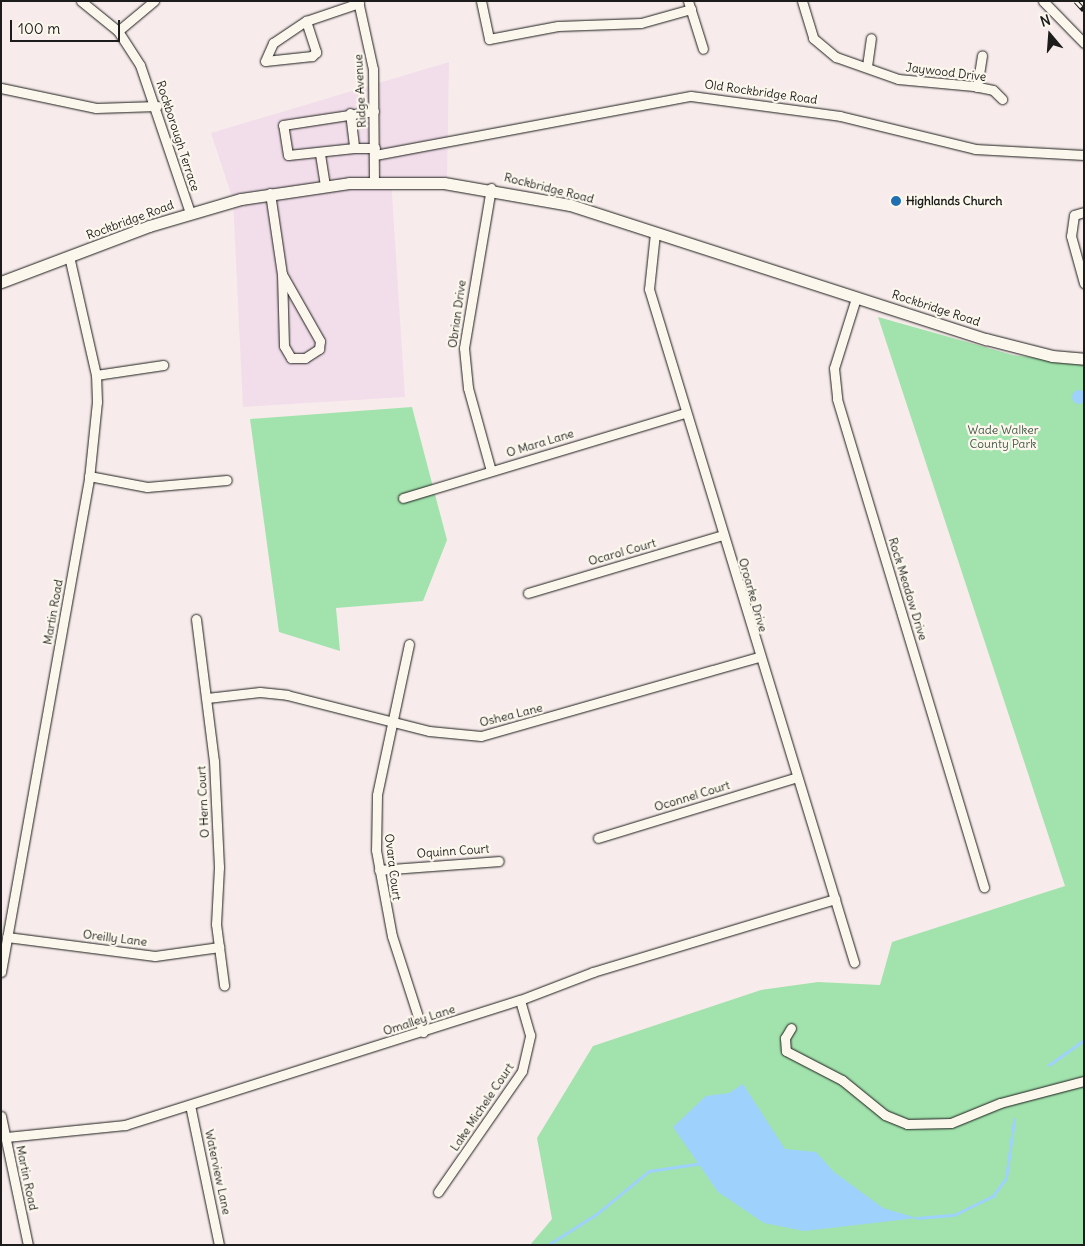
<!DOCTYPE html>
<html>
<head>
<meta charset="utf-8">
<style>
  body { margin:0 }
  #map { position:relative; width:1085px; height:1246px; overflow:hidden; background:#f7eceb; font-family:Delius,sans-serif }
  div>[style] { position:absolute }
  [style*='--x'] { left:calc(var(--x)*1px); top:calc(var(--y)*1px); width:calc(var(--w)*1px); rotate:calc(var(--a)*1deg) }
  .built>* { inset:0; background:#f2deea }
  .green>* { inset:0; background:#a2e3ad }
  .water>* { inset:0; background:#9ed1fb }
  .round { border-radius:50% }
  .stream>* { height:2.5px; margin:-1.25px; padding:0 1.25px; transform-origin:1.25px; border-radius:1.25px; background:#9ed1fb }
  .roads { filter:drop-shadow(0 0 1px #1c1c1c) drop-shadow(0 0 1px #1c1c1c) }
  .minor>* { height:9px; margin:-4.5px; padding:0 4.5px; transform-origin:4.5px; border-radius:4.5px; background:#fbf7ec }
  .major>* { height:11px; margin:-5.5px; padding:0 5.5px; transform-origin:5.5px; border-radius:5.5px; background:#fbf7ec }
  .rail>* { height:4.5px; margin-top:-2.25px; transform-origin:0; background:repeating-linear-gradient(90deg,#fbf7ec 0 8px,#1c1c1c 0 16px); box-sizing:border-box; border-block:1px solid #1c1c1c }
  .dots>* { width:14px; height:14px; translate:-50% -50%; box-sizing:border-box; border:2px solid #fbf7ec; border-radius:50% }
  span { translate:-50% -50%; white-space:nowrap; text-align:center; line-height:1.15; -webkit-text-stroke:4.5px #fbf7ec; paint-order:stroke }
  .street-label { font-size:12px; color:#1c1c1c }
  .poi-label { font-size:12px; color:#1c1c1c; font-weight:700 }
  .left { translate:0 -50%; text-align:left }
  .park-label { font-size:12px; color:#445848 }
  .frame { position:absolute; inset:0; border:2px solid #1c1c1c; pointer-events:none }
  .north { position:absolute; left:1025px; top:10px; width:50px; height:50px; -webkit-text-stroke:4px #fbf7ec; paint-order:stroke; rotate:342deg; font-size:14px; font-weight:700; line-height:20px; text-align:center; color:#1c1c1c }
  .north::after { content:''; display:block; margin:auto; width:18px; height:22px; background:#1c1c1c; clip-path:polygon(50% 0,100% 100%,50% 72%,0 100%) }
  .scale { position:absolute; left:10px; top:20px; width:110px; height:22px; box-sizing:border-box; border:2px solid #1c1c1c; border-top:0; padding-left:6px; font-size:15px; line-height:18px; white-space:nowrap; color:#1c1c1c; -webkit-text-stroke:4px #fbf7ec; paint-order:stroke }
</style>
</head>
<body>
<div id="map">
  <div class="built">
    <i style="clip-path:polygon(449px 62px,447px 183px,391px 178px,405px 397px,243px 407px,233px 200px,211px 133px)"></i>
  </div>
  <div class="green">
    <i style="clip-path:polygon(878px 317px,1013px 355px,1084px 364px,1084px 1245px,530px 1245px,552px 1219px,537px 1138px,593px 1046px,761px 990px,818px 982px,880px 985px,892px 942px,1065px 886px)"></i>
    <i style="clip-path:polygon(412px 407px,447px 540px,423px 601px,336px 608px,340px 651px,279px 632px,250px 419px)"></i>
  </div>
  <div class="water">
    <i class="round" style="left:1072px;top:390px;width:14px;height:14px"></i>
    <i style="clip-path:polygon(743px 1084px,785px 1149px,816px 1152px,834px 1172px,883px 1208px,917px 1218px,804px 1231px,764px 1223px,718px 1192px,673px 1127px,706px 1096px,729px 1093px)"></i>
  </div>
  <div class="stream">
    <i style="--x:1049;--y:1065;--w:43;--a:-35.5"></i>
    <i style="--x:917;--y:1218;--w:37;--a:-5"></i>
    <i style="--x:954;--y:1215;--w:43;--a:-26"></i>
    <i style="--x:993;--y:1196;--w:22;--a:-54"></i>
    <i style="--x:1006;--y:1178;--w:59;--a:-82.1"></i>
    <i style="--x:548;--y:1245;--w:59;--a:-32.6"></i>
    <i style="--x:598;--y:1213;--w:66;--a:-39.5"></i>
    <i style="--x:649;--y:1171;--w:49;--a:-8.3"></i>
  </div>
  <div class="roads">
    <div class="minor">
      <i style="--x:81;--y:1;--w:48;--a:39"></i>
      <i style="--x:118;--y:31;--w:40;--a:57.1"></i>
      <i style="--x:140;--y:65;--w:156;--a:71.3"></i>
      <i style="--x:358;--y:1;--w:70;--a:77.6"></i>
      <i style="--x:373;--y:69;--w:113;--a:89.5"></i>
      <i style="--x:481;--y:1;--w:39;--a:78"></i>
      <i style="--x:489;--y:39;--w:70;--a:-10.7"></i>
      <i style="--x:558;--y:26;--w:83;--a:-2.1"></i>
      <i style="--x:641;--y:23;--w:52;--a:-15.6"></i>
      <i style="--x:688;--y:1;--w:50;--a:72.6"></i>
      <i style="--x:802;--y:1;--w:39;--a:73"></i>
      <i style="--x:813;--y:38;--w:30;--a:40"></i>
      <i style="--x:836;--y:57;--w:66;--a:19.5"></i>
      <i style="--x:898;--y:79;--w:76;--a:5.3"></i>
      <i style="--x:974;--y:86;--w:19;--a:12"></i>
      <i style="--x:993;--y:90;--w:13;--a:45"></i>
      <i style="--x:1043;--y:1;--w:59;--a:45.7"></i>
      <i style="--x:306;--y:21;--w:33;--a:72"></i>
      <i style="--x:316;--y:52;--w:6;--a:135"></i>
      <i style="--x:312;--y:56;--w:47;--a:173.9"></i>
      <i style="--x:265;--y:61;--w:20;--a:-66"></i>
      <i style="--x:273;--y:43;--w:40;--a:-34"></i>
      <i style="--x:306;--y:21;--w:56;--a:-18.8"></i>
      <i style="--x:118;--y:31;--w:47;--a:-39.8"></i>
      <i style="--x:867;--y:66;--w:28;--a:-82"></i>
      <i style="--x:977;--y:87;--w:32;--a:-81"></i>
      <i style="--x:1;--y:88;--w:97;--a:11.9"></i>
      <i style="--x:96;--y:108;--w:61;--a:-1.9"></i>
      <i style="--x:350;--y:113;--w:35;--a:83"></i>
      <i style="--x:354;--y:148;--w:21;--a:0"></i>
      <i style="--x:354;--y:148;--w:66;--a:173.9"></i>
      <i style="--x:288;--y:155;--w:30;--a:-99"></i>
      <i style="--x:283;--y:125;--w:92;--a:-8.7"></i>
      <i style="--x:320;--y:154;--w:31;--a:81"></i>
      <i style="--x:375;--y:155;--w:321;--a:-10.6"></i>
      <i style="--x:691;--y:96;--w:150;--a:7.6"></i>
      <i style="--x:840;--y:116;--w:139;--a:13.7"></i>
      <i style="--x:975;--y:149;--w:109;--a:3.2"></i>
      <i style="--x:491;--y:188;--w:162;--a:99.6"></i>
      <i style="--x:464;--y:348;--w:40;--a:84.3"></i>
      <i style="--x:468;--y:388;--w:86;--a:74.5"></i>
      <i style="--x:270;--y:193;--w:82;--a:81.6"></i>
      <i style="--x:282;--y:274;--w:72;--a:88.4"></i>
      <i style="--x:284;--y:346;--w:14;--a:60"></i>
      <i style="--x:291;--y:358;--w:14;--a:0"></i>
      <i style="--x:305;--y:358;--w:17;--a:-33"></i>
      <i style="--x:319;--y:349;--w:8;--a:-83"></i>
      <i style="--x:320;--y:341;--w:77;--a:-119.6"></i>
      <i style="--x:1084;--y:212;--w:10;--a:163"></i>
      <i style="--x:1074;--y:215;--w:21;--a:98"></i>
      <i style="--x:1071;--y:236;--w:49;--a:74.5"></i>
      <i style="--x:655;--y:233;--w:56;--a:96.1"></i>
      <i style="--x:649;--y:289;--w:704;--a:73.06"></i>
      <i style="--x:856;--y:298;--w:73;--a:107.4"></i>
      <i style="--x:834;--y:368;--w:31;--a:84"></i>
      <i style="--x:837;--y:399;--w:510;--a:73.24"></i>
      <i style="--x:96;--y:375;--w:68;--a:-8.5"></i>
      <i style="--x:89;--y:476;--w:59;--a:10.7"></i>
      <i style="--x:147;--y:487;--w:80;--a:-5"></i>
      <i style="--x:403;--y:498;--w:294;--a:-16.8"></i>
      <i style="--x:528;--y:593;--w:203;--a:-16.6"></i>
      <i style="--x:196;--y:619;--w:143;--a:82.8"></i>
      <i style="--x:214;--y:761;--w:106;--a:87.3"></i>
      <i style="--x:219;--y:867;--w:57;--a:93"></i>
      <i style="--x:216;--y:924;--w:62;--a:82.5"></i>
      <i style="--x:409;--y:644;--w:154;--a:102"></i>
      <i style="--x:377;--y:795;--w:55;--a:91"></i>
      <i style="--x:376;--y:850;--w:87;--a:79.5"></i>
      <i style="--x:392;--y:936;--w:101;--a:72.1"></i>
      <i style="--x:207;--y:698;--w:53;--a:-6.5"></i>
      <i style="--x:260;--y:692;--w:27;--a:6"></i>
      <i style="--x:287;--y:695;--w:146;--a:14.2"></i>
      <i style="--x:429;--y:731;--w:52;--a:5.5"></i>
      <i style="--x:481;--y:736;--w:289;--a:-15.9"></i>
      <i style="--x:598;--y:838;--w:205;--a:-17"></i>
      <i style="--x:379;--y:870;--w:120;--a:-4.3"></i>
      <i style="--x:7;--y:937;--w:149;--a:7.3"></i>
      <i style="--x:155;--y:956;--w:65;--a:-8"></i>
      <i style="--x:1;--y:972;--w:501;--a:-79.88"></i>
      <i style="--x:89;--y:479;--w:77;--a:-84.1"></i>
      <i style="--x:97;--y:402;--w:27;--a:-92"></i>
      <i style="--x:96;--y:375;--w:122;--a:-102.8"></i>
      <i style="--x:791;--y:1028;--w:12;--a:121"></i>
      <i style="--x:785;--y:1038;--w:13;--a:86"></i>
      <i style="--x:786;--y:1051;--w:63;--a:27.4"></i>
      <i style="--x:842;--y:1080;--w:55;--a:39.1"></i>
      <i style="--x:885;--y:1115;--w:24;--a:22"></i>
      <i style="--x:907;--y:1124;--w:44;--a:-1.3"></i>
      <i style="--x:951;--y:1123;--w:53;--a:-22.2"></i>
      <i style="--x:1000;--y:1103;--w:87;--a:-14.7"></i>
      <i style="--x:190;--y:1105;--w:143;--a:78.3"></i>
      <i style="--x:1;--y:1116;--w:132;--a:78.2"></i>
      <i style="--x:6;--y:1137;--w:120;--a:-5.8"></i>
      <i style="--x:125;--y:1125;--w:414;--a:-17.6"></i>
      <i style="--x:520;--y:1000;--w:78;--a:-21"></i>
      <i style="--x:593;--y:972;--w:253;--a:-16.8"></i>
      <i style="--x:438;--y:1192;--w:147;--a:-55.2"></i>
      <i style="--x:522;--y:1071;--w:37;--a:-77"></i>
      <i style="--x:530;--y:1035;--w:36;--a:-106"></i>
    </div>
    <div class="major">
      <i style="--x:1;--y:282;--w:158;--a:-20.7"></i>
      <i style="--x:149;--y:226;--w:96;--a:-16.4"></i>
      <i style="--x:241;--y:199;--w:109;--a:-8.4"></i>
      <i style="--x:349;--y:183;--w:95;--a:0"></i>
      <i style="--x:444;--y:183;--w:128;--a:9.9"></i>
      <i style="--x:570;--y:205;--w:437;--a:17.9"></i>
      <i style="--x:986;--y:339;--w:68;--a:14.4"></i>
      <i style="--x:1052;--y:356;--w:32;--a:5"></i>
    </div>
  </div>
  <div class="rail">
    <i style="--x:1076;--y:1;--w:12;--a:48"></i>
  </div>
  <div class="dots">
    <i style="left:896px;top:201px;background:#1f6fb2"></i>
  </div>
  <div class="street-label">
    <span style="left:946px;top:72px;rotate:7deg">Jaywood Drive</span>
    <span style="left:360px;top:91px;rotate:-93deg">Ridge Avenue</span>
    <span style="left:761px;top:92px;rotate:8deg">Old Rockbridge Road</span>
    <span style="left:178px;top:136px;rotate:72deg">Rockborough Terrace</span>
    <span style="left:549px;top:188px;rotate:14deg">Rockbridge Road</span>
    <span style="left:130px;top:220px;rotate:-20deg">Rockbridge Road</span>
    <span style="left:936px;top:308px;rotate:18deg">Rockbridge Road</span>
    <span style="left:457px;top:314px;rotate:-82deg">Obrian Drive</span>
    <span style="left:540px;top:443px;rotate:-17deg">O Mara Lane</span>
    <span style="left:622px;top:552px;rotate:-16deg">Ocarol Court</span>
    <span style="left:908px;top:589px;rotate:73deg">Rock Meadow Drive</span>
    <span style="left:753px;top:595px;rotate:74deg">Oroarke Drive</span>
    <span style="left:53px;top:612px;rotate:-80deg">Martin Road</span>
    <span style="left:511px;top:715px;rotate:-14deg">Oshea Lane</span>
    <span style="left:692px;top:796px;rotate:-17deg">Oconnel Court</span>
    <span style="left:203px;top:802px;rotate:-93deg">O Hern Court</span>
    <span style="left:453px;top:851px;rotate:-4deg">Oquinn Court</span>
    <span style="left:393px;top:867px;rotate:83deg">Ovara Court</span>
    <span style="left:115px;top:938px;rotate:7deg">Oreilly Lane</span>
    <span style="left:419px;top:1020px;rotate:-18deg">Omalley Lane</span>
    <span style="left:482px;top:1107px;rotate:-56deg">Lake Michele Court</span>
    <span style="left:218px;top:1172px;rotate:78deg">Waterview Lane</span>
    <span style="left:27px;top:1178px;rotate:78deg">Martin Road</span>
  </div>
  <div class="poi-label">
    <span class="left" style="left:906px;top:201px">Highlands Church</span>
  </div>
  <div class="park-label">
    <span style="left:1003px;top:437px">Wade Walker<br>County Park</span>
  </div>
  <div class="frame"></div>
  <div class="north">N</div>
  <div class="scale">100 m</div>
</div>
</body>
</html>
